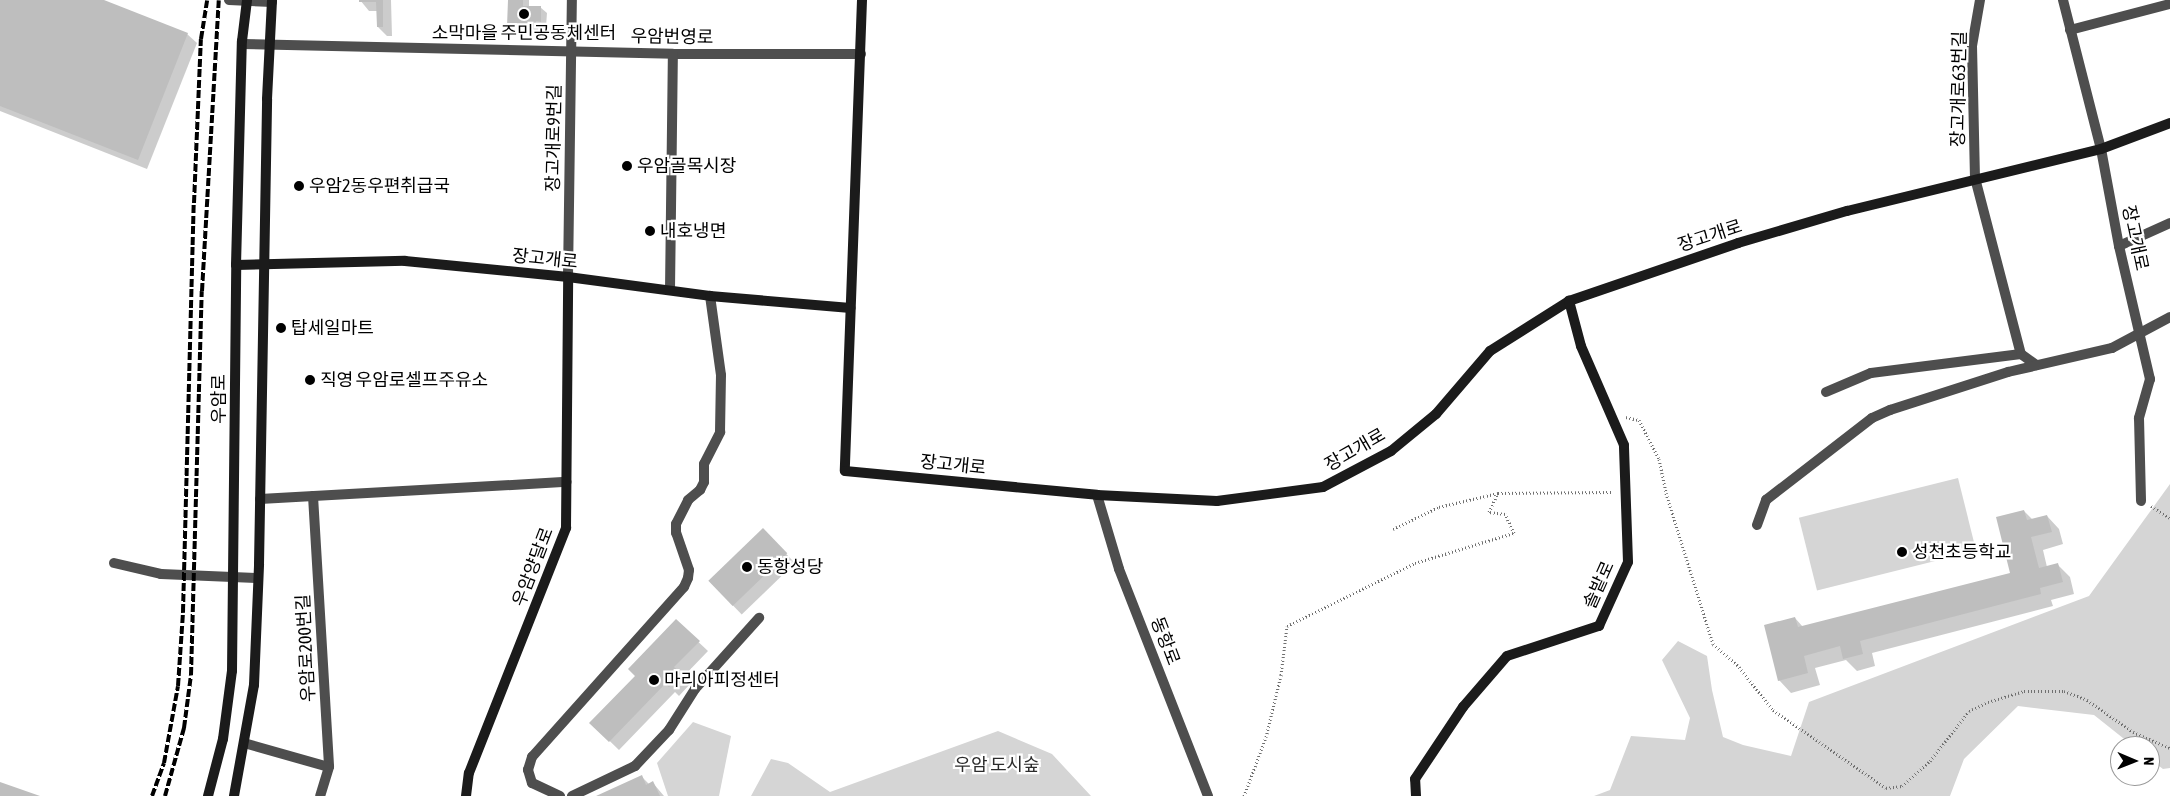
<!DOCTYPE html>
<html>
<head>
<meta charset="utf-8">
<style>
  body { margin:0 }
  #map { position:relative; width:2170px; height:796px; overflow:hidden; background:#fff; font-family:"Asap Condensed","Noto Sans KR",sans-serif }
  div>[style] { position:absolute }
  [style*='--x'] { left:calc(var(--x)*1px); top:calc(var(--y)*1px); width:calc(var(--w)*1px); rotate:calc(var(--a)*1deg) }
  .green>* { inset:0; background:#d5d5d5; transform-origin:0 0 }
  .shadow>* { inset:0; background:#0003; transform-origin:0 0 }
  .building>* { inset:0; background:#bebebe; transform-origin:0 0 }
  .path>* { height:3px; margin-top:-1.5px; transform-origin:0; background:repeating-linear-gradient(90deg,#707070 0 1px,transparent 0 3.5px) }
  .lane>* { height:10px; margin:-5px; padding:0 5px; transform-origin:5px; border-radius:5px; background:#4e4e4e }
  .street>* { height:10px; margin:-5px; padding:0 5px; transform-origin:5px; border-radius:5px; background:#4e4e4e }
  .secondary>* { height:10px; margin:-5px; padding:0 5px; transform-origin:5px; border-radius:5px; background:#1b1b1b }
  .rail>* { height:4px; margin-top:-2px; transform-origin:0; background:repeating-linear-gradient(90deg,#000 0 8px,transparent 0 10.5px) }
  .dots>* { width:14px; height:14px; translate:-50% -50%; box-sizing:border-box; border:2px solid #fff; border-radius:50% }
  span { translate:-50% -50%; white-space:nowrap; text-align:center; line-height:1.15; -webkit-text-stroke:4.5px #fff; paint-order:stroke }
  .poi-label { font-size:18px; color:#000 }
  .left { translate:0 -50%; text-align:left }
  .street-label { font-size:18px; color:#000 }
  .park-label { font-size:18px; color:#2c2c2c }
  .north { position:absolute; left:2110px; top:736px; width:50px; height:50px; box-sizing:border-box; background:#fff; border:1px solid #999; border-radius:50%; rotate:91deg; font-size:14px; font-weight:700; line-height:20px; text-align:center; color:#000 }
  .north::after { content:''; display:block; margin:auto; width:18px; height:22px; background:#000; clip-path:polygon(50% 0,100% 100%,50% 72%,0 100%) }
</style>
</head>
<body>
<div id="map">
  <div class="green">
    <i style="left:1958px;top:478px;width:75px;height:164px;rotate:76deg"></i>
    <i style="clip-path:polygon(2170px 484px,2170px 768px,2163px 769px,2150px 759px,2150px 746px,2133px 746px,2094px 715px,2018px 706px,1964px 759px,1950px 796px,1594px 796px,1610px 790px,1631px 736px,1685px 740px,1690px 718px,1662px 660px,1678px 641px,1707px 656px,1712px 690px,1723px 737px,1743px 745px,1791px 756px,1809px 702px,2089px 596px)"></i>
    <i style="clip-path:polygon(693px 722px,731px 736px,719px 796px,668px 796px,657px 763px)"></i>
    <i style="clip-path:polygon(998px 731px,1052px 754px,1091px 796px,751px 796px,771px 759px,788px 763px,830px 792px)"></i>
  </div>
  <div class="shadow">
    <i style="clip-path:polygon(0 0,101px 0,187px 34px,197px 43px,147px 169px,0 111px)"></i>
    <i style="clip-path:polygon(360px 0,391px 0,392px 36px,387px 36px,378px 27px,378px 11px,369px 11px)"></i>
    <i style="clip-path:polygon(509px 0,529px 0,529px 7px,540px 7px,547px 13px,546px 27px,541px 27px,541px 32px,515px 32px,509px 25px)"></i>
    <i style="clip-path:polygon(2024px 511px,2033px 520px,2047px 516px,2059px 529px,2063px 544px,2043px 550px,2047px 567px,2058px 565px,2070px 577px,2074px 594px,2051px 600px,2053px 606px,1872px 653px,1875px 666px,1857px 671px,1846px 660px,1815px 668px,1820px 685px,1791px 693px,1779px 680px,1795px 618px,1803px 627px,2012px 574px)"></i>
    <i style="left:763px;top:530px;width:46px;height:74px;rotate:46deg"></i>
    <i style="clip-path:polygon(676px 621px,708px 651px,683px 677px,690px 684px,679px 696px,675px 692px,619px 750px,591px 723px,637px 676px)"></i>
    <i style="clip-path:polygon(642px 777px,649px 784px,653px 783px,664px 796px,599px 796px)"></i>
  </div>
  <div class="building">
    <i style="clip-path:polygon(0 0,104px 0,188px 33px,138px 160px,0 106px)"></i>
    <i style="clip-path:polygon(359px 0,383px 0,383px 27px,377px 27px,376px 2px,359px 2px)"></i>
    <i style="clip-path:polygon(508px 0,523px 0,523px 6px,541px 6px,541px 22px,536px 21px,535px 26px,507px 26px)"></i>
    <i style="clip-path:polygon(2024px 510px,2027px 520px,2047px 515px,2052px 532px,2031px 537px,2039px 568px,2058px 563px,2063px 582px,2040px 588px,2041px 594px,1860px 641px,1863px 654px,1843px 659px,1840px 646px,1804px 656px,1808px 673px,1778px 681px,1764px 625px,1795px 617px,1798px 627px,2010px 573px,1996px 517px)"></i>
    <i style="left:763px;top:528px;width:35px;height:76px;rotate:46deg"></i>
    <i style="clip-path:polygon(676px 619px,700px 641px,674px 667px,682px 674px,669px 687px,665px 684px,609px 742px,589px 723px,635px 676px,628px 669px)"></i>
    <i style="clip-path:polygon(642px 775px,646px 785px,653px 781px,660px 796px,596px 796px)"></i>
    <i style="clip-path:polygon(0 782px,40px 796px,0 796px)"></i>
  </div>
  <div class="path">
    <i style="--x:1626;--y:417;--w:13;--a:13"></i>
    <i style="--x:1639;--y:420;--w:44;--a:62.9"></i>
    <i style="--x:1659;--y:459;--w:35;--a:78"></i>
    <i style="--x:1666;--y:493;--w:158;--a:72.7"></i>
    <i style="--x:1713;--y:644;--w:35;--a:41"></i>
    <i style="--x:1739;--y:667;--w:55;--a:51.7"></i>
    <i style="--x:1773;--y:710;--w:137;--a:34.6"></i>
    <i style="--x:1886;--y:788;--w:16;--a:-7"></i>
    <i style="--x:1902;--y:786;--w:38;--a:-42"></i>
    <i style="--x:1930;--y:761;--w:63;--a:-52"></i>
    <i style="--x:1969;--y:711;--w:21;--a:-25"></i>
    <i style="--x:1988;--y:702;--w:38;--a:-17"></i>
    <i style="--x:2024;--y:691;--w:40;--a:0"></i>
    <i style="--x:2064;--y:691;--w:25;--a:21"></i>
    <i style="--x:2087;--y:700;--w:56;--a:34.8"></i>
    <i style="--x:2133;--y:732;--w:40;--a:23.4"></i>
    <i style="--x:2151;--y:506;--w:22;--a:32"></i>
    <i style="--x:1393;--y:529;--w:51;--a:-25.6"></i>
    <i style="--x:1439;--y:507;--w:61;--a:-13.3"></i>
    <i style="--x:1244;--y:796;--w:63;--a:-69.6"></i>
    <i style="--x:1266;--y:737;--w:64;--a:-76.4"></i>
    <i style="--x:1281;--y:675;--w:49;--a:-83"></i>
    <i style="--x:1287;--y:626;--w:143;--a:-26.2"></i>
    <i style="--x:1415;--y:563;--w:103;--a:-16.9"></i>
    <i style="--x:1514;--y:533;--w:21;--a:-115"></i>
    <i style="--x:1505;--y:514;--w:16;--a:-173"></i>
    <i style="--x:1489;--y:512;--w:21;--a:-65"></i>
    <i style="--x:1498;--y:493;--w:114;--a:-0.5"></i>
  </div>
  <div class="lane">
    <i style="--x:229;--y:0;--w:43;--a:2.7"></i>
    <i style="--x:114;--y:563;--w:48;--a:13.2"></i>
    <i style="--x:161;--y:574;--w:97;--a:2.4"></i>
  </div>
  <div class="street">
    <i style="--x:1980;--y:0;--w:47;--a:99.9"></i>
    <i style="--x:1972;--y:46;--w:132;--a:88.7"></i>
    <i style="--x:1975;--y:178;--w:182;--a:75.4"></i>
    <i style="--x:2063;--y:0;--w:154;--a:75.7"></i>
    <i style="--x:2101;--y:149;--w:99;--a:79.5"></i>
    <i style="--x:2119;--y:246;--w:137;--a:76.9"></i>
    <i style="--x:2150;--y:379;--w:41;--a:105.8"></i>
    <i style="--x:2139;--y:418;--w:83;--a:88.6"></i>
    <i style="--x:2070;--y:30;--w:103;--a:-14.6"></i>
    <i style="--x:242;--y:44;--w:431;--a:1.3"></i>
    <i style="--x:673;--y:54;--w:188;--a:0"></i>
    <i style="--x:2119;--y:246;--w:56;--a:-24.3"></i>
    <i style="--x:568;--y:277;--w:277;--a:-89.2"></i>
    <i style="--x:670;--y:290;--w:236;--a:-89.3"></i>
    <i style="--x:1826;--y:392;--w:49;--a:-22.9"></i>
    <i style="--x:1871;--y:373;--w:151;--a:-7.2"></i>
    <i style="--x:2021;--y:354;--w:19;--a:36"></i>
    <i style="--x:1097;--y:495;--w:77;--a:73.4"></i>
    <i style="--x:1119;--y:569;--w:244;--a:68.6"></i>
    <i style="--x:313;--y:496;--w:271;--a:86.6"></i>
    <i style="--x:329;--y:767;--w:30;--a:107"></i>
    <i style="--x:260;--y:499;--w:307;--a:-3.2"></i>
    <i style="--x:1757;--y:525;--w:27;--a:-70"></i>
    <i style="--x:1766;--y:500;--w:134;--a:-37.7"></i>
    <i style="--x:1872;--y:418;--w:20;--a:-24"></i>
    <i style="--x:1890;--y:410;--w:124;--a:-17.9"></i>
    <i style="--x:2008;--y:372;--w:107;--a:-13"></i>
    <i style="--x:2112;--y:348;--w:66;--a:-28.1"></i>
    <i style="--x:244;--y:743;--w:88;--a:15.8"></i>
    <i style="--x:560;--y:796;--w:31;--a:-155"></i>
    <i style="--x:532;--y:783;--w:14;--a:-107"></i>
    <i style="--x:528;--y:770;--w:14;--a:-73"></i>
    <i style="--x:532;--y:757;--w:228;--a:-48.2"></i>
    <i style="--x:684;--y:587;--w:10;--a:-66"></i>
    <i style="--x:688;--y:578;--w:8;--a:-83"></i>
    <i style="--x:689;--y:570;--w:39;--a:-109"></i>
    <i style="--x:676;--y:533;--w:9;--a:-90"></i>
    <i style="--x:676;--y:524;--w:27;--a:-63"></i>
    <i style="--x:688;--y:500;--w:16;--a:-40"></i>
    <i style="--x:700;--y:490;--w:9;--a:-63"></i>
    <i style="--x:704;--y:482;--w:18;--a:-90"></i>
    <i style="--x:704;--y:464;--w:36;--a:-63"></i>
    <i style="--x:720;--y:432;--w:57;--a:-89"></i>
    <i style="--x:721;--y:375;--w:80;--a:-97.9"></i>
    <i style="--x:572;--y:796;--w:70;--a:-25.5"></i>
    <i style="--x:635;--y:766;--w:50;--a:-46.6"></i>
    <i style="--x:669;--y:730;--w:49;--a:-57.6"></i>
    <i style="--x:695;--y:689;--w:96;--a:-48"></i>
  </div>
  <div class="secondary">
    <i style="--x:862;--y:0;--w:471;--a:92.1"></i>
    <i style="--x:845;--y:471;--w:253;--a:5.4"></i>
    <i style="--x:1097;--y:495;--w:120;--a:2.9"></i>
    <i style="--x:1217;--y:501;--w:107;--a:-7.5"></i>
    <i style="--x:1323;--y:487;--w:77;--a:-27.9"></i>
    <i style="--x:1391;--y:451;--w:58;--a:-39.4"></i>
    <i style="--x:1436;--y:414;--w:83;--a:-49.4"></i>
    <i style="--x:1490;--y:351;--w:93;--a:-32.3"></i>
    <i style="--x:1569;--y:301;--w:179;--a:-18.9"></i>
    <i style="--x:1738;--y:243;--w:114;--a:-16.4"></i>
    <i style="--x:1847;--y:211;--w:261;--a:-13.7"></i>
    <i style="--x:2101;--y:149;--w:74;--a:-20.6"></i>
    <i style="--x:236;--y:265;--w:169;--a:-1.4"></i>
    <i style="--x:405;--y:261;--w:164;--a:5.6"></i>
    <i style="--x:568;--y:277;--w:143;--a:7.6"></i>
    <i style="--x:710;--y:296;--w:141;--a:4.9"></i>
    <i style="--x:208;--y:796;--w:59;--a:-75.3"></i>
    <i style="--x:223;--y:739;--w:69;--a:-82.5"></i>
    <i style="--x:232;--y:671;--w:406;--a:-89.4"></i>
    <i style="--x:236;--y:265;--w:224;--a:-88.5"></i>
    <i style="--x:242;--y:41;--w:41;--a:-83"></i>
    <i style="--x:234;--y:796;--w:113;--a:-79.8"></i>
    <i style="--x:254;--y:685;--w:121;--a:-87.6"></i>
    <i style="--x:259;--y:564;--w:465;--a:-89"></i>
    <i style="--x:267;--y:99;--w:99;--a:-87.1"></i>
    <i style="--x:466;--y:796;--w:23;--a:-83"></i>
    <i style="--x:469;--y:773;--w:264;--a:-68.4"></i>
    <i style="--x:566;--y:528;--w:251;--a:-89.5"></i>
    <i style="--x:1416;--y:796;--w:17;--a:-93"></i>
    <i style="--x:1415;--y:779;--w:87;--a:-56.3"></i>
    <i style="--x:1463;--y:707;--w:67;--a:-49.2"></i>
    <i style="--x:1507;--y:656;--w:97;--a:-18.1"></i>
    <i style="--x:1599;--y:626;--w:70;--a:-65.6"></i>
    <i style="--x:1628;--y:562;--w:117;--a:-92"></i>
    <i style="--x:1624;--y:445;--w:108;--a:-113.5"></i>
    <i style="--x:1581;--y:346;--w:47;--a:-104.9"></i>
  </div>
  <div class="rail">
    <i style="--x:152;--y:796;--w:35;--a:-70"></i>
    <i style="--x:164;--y:763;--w:78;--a:-79.7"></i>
    <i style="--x:178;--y:686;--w:74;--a:-86.1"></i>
    <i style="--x:183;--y:612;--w:409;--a:-88.5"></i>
    <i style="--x:194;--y:203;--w:164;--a:-87.6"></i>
    <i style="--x:201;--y:39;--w:39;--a:-81"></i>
    <i style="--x:165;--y:796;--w:71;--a:-74.4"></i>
    <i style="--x:184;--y:728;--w:53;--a:-82.5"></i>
    <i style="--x:191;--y:675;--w:384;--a:-88.4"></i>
    <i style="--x:202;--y:291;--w:291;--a:-86.7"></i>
  </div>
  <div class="dots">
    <i style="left:524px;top:14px;background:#000"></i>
    <i style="left:627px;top:166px;background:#000"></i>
    <i style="left:299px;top:186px;background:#000"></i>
    <i style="left:650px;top:231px;background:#000"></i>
    <i style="left:281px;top:328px;background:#000"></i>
    <i style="left:310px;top:380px;background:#000"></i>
    <i style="left:1902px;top:552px;background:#000"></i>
    <i style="left:747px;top:567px;background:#000"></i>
    <i style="left:654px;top:680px;background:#000"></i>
  </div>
  <div class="poi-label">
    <span style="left:524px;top:33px">소막마을 주민공동체센터</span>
    <span class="left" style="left:637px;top:166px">우암골목시장</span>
    <span class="left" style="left:309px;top:186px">우암2동우편취급국</span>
    <span class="left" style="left:660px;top:231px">내호냉면</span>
    <span class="left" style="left:291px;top:328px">탑세일마트</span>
    <span class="left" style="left:320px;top:380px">직영 우암로셀프주유소</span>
    <span class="left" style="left:1912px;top:552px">성천초등학교</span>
    <span class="left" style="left:757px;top:567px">동항성당</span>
    <span class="left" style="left:664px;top:680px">마리아피정센터</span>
  </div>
  <div class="street-label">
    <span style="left:672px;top:37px;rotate:1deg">우암번영로</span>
    <span style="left:1959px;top:89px;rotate:-89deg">장고개로63번길</span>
    <span style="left:554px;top:138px;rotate:-89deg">장고개로9번길</span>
    <span style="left:1710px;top:236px;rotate:-18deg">장고개로</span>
    <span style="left:2135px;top:238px;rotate:78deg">장고개로</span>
    <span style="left:545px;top:259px;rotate:6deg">장고개로</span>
    <span style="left:219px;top:399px;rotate:-90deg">우암로</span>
    <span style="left:1355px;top:450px;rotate:-30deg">장고개로</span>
    <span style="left:953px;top:465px;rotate:6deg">장고개로</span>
    <span style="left:533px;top:567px;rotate:-69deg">우암양달로</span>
    <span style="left:1599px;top:585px;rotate:-66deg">솔밭로</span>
    <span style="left:1165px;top:641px;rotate:69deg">동항로</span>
    <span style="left:306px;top:648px;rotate:-93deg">우암로200번길</span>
  </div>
  <div class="park-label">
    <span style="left:997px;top:765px">우암 도시숲</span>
  </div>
  <div class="north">N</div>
</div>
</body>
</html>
